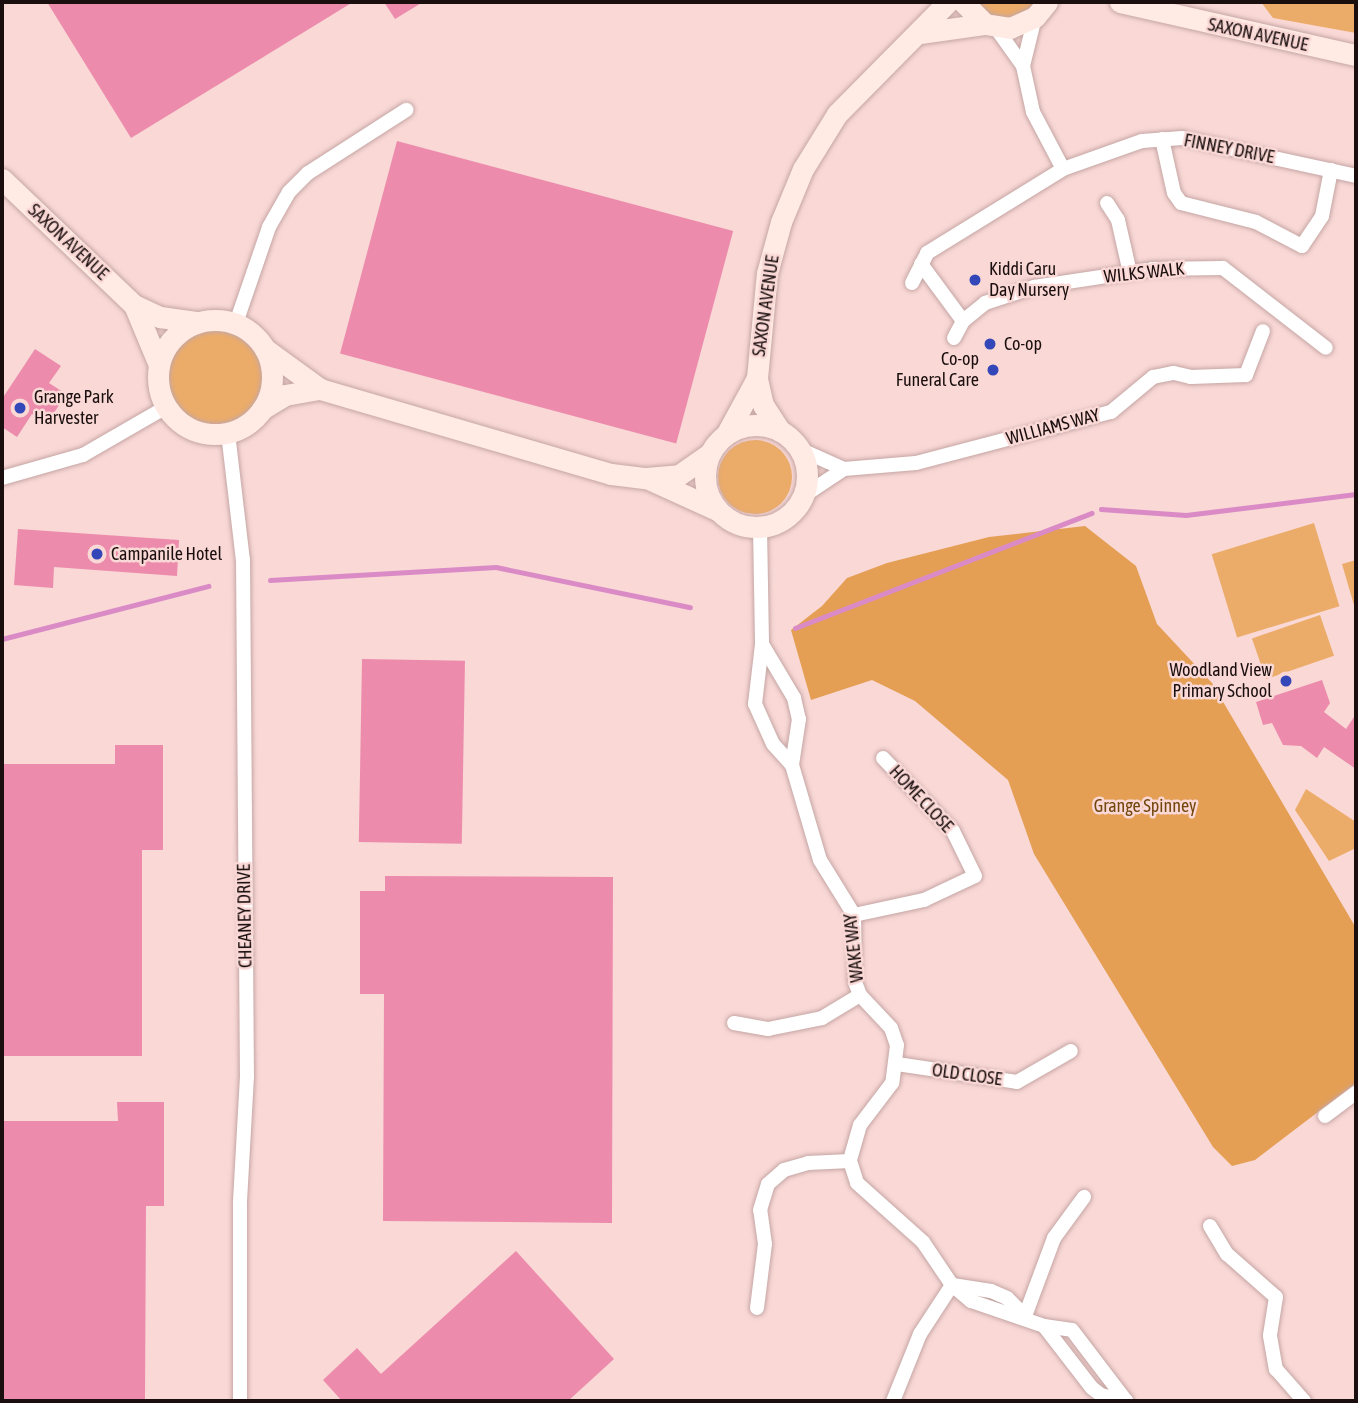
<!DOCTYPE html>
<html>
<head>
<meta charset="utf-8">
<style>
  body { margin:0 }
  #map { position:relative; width:1358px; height:1403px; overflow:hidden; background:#f9d8d6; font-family:"Asap Condensed",sans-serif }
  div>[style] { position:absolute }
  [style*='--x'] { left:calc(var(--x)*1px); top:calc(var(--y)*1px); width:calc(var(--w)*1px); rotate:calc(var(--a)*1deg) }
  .green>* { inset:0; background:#ecac69; transform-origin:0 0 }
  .round { border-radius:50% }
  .forest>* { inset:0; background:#e49f55 }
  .stream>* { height:4.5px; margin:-2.25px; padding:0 2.25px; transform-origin:2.25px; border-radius:2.25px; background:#da8bc6 }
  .building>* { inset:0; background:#ec8bac; transform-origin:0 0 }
  .roads { filter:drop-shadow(0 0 2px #c5a6a4) drop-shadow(0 0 2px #c5a6a4) }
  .street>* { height:14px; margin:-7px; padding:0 7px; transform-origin:7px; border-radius:7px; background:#fff }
  .secondary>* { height:21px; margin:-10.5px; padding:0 10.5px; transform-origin:10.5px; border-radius:10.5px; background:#ffebe3 }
  .secondary>.ring { margin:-10.5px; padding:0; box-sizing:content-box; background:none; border:21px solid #ffebe3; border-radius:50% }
  .dots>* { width:19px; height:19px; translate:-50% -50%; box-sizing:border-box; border:4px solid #f9d8d6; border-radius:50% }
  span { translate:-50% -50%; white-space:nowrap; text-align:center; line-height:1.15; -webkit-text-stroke:5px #f9d8d6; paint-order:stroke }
  .street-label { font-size:18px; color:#1a0f0e }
  .poi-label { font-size:18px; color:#1a0f0e }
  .left { translate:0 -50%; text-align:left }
  .right { translate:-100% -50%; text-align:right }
  .park-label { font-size:18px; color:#73460c }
  .frame { position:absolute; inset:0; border:4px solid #1a0f0e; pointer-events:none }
</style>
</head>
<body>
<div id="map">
  <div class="green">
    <i style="clip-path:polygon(973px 2px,1037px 2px,1013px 20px,991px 18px)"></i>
    <i style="clip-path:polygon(1261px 2px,1356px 2px,1356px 33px,1273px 18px)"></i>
    <i class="round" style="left:167px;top:328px;width:96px;height:96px"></i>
    <i class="round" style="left:718px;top:440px;width:74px;height:74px"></i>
    <i style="left:1314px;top:523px;width:87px;height:107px;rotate:73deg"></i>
    <i style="clip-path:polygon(1356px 560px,1356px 612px,1342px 564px)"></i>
    <i style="left:1320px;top:615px;width:43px;height:72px;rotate:71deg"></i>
    <i style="clip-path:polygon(1306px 789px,1356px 822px,1356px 848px,1329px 861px,1295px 810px)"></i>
  </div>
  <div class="forest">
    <i style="clip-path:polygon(1085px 526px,1136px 566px,1157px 624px,1212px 683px,1356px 928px,1356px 1083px,1255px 1160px,1232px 1166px,1213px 1147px,1034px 854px,1008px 780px,915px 701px,872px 680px,811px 700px,791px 630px,822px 606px,847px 578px,887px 563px,989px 537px)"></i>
  </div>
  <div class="stream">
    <i style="--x:1101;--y:509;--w:85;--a:4"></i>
    <i style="--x:1186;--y:515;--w:171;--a:-7"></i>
    <i style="--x:270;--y:580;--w:226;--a:-3.3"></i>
    <i style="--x:496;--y:567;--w:198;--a:11.7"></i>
    <i style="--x:795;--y:628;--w:318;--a:-21.2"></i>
    <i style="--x:2;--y:639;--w:213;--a:-14.4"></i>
  </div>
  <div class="building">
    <i style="clip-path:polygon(47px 2px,353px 2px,131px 138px)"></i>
    <i style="clip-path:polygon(384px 2px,423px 2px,395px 19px)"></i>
    <i style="left:397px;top:141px;width:348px;height:220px;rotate:15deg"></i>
    <i style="clip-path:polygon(35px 349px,61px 366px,49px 383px,66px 394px,47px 424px,32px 414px,17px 437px,2px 427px,2px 399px)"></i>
    <i style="clip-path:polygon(18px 529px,179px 540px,177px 576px,54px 567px,53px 588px,14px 585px)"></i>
    <i style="left:362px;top:659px;width:103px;height:183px;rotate:1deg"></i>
    <i style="clip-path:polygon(1322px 680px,1330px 703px,1324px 712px,1346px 729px,1356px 714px,1356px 769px,1324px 747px,1317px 758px,1301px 746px,1283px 745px,1272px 723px,1263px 725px,1256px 702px)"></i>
    <i style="clip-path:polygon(115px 745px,163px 745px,163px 850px,142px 850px,142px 1056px,2px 1056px,2px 764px,115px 764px)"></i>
    <i style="clip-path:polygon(385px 876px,613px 877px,612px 1223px,383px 1221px,384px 994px,360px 994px,360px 891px,385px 891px)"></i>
    <i style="clip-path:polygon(117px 1102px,164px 1102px,164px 1206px,146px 1206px,145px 1401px,2px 1401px,2px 1121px,118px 1121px)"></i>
    <i style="clip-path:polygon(516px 1251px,614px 1359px,568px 1401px,342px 1401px,323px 1380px,357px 1348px,381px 1374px)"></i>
  </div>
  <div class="roads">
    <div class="street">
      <i style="--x:996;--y:28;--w:47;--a:54.6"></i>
      <i style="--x:1023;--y:66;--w:47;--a:77.7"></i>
      <i style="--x:1033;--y:112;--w:64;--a:62.2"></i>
      <i style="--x:1023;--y:66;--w:50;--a:-76.2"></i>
      <i style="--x:1162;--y:139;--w:55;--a:77.5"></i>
      <i style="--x:1174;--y:193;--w:12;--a:55"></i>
      <i style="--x:1181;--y:203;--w:77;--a:14.2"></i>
      <i style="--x:1256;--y:222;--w:52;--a:27.6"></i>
      <i style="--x:1302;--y:246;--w:36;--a:-56"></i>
      <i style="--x:1322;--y:216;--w:47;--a:-78.9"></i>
      <i style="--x:1107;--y:203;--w:20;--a:57"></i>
      <i style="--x:1118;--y:220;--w:54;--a:77.2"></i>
      <i style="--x:921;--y:264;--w:71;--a:53.6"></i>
      <i style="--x:912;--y:283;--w:34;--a:-63"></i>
      <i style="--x:927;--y:253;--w:160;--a:-31.7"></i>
      <i style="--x:1063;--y:169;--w:84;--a:-19.5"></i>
      <i style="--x:1142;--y:141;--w:40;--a:-4.3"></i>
      <i style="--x:1182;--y:138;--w:178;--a:12.3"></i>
      <i style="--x:236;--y:323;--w:102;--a:-71"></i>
      <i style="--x:269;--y:227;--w:40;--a:-60.3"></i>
      <i style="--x:289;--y:192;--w:27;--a:-45"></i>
      <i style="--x:308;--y:173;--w:117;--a:-32.7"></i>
      <i style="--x:954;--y:338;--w:19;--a:-62"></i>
      <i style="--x:963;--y:321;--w:28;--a:-39"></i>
      <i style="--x:985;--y:303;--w:52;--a:-18.1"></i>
      <i style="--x:1034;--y:287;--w:120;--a:-8.6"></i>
      <i style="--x:1153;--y:269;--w:70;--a:-0.8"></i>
      <i style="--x:1223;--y:268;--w:130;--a:37.8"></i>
      <i style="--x:228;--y:433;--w:128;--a:83.3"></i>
      <i style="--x:243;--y:560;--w:516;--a:89.56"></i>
      <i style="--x:247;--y:1076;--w:126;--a:93.2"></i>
      <i style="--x:240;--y:1202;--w:199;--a:90"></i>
      <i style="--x:799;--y:449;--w:49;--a:24"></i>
      <i style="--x:2;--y:478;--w:84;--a:-15.9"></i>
      <i style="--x:83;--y:455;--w:96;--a:-30"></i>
      <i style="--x:802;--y:497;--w:50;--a:-33.7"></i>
      <i style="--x:844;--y:469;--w:72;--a:-4.8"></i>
      <i style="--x:916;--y:463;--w:202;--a:-14.7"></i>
      <i style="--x:1111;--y:412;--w:55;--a:-39.8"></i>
      <i style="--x:1153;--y:377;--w:21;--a:-11"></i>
      <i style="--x:1174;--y:373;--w:17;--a:13"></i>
      <i style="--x:1191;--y:377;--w:55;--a:-2.1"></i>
      <i style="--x:1246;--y:375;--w:47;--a:-68.9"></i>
      <i style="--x:760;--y:527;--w:117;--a:89"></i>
      <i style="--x:762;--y:644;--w:63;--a:59.3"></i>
      <i style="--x:794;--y:698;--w:22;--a:77"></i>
      <i style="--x:799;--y:719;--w:47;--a:98.7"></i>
      <i style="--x:792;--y:765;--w:28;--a:-132"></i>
      <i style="--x:773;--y:744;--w:44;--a:-114.2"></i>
      <i style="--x:755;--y:704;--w:60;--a:-83.3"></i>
      <i style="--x:792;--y:765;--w:99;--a:73.6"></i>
      <i style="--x:820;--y:860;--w:65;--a:58.3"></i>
      <i style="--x:854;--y:915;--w:67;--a:89.1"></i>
      <i style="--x:855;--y:982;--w:14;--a:69"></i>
      <i style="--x:860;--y:995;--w:45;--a:46.8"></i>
      <i style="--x:891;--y:1028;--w:18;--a:71"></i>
      <i style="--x:897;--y:1045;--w:38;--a:97"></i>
      <i style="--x:892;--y:1083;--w:53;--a:127.3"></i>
      <i style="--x:860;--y:1125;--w:37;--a:106"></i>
      <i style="--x:850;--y:1161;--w:23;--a:72"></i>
      <i style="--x:857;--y:1183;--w:89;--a:41.8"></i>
      <i style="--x:923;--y:1242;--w:52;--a:56"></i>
      <i style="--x:952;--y:1285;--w:59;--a:123.1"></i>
      <i style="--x:920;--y:1334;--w:72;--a:111.9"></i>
      <i style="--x:854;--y:915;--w:72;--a:-12.1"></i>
      <i style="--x:924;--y:900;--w:56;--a:-25.2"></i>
      <i style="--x:975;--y:876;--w:50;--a:-116.1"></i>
      <i style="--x:953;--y:831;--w:101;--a:-133.8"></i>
      <i style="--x:734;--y:1023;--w:35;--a:10"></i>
      <i style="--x:768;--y:1029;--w:55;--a:-11.5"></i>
      <i style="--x:822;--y:1018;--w:44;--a:-31.2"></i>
      <i style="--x:897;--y:1064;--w:121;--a:8.5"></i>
      <i style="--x:1017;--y:1082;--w:62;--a:-29.9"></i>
      <i style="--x:1325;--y:1116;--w:39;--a:-37"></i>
      <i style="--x:1210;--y:1226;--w:33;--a:59"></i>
      <i style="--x:1227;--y:1254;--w:65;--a:41.3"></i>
      <i style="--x:1276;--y:1297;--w:39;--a:99"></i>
      <i style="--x:1270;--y:1336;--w:34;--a:80"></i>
      <i style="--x:1276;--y:1369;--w:43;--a:48.8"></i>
      <i style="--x:757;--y:1308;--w:64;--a:-82.9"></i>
      <i style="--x:765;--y:1244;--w:34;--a:-98"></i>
      <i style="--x:760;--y:1210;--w:27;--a:-73"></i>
      <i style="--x:768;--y:1184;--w:21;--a:-41"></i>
      <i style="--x:784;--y:1170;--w:25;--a:-16"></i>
      <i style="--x:808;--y:1163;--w:42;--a:-2.7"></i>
      <i style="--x:1025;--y:1316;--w:25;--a:-135"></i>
      <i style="--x:1007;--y:1298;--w:17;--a:-156"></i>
      <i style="--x:991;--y:1291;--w:39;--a:-171"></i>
      <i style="--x:952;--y:1285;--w:25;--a:40"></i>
      <i style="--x:971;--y:1301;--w:77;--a:18.9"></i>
      <i style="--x:1044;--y:1326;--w:78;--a:52.3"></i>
      <i style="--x:1092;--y:1388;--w:11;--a:38"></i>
      <i style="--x:1101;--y:1395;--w:26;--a:13"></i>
      <i style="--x:1025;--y:1316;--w:83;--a:-69.6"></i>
      <i style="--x:1054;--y:1238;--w:51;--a:-53.8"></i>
      <i style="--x:1044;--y:1326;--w:28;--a:8"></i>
      <i style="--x:1072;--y:1330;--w:89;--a:52.7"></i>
    </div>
    <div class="secondary">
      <i style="--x:963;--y:2;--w:31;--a:45"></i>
      <i style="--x:985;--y:24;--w:25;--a:9"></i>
      <i style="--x:1010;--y:28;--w:27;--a:-24"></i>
      <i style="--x:1035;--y:17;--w:19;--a:-51"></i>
      <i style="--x:1120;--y:2;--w:242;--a:12.7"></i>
      <i style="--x:920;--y:33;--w:66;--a:-7.9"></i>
      <i style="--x:2;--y:179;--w:182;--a:43.7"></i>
      <i style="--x:134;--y:305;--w:29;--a:25"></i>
      <i style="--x:160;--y:317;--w:36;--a:8"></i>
      <i style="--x:134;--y:305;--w:65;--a:67.4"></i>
      <i class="ring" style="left:158px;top:320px;width:93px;height:93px"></i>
      <i style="--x:265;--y:349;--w:68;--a:36"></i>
      <i style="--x:320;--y:389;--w:303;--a:16.3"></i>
      <i style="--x:611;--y:474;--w:35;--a:7"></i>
      <i style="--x:646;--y:478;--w:33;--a:-5"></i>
      <i style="--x:679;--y:475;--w:37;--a:-35"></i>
      <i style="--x:262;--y:409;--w:27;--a:-31"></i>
      <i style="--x:285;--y:395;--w:36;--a:-10"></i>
      <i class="ring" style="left:705px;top:425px;width:81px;height:81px"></i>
      <i style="--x:780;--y:431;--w:31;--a:-123"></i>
      <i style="--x:763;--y:405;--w:28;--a:-103"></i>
      <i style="--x:757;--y:378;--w:105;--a:-84.6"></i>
      <i style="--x:767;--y:273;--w:53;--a:-74.6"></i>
      <i style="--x:781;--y:222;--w:57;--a:-67.5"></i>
      <i style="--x:803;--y:169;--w:65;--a:-58.3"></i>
      <i style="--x:837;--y:114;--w:158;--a:-45.3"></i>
      <i style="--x:727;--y:433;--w:63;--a:-61.4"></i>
      <i style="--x:651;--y:480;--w:72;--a:24.4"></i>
    </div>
  </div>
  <div class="dots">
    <i style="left:975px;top:280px;background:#3347b9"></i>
    <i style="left:990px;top:344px;background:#3347b9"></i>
    <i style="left:993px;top:370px;background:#3347b9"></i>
    <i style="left:20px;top:408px;background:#3347b9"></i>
    <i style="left:97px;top:554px;background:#3347b9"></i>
    <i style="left:1286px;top:681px;background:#3347b9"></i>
  </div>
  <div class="street-label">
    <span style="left:1258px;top:35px;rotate:12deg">SAXON AVENUE</span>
    <span style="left:1229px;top:149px;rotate:11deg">FINNEY DRIVE</span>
    <span style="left:68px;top:242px;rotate:43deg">SAXON AVENUE</span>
    <span style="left:1144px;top:273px;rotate:-6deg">WILKS WALK</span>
    <span style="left:766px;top:306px;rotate:-82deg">SAXON AVENUE</span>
    <span style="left:1053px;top:427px;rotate:-15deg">WILLIAMS WAY</span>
    <span style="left:921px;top:799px;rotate:47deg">HOME CLOSE</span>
    <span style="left:245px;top:916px;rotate:-91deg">CHEANEY DRIVE</span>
    <span style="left:854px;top:948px;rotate:-96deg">WAKE WAY</span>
    <span style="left:967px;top:1075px;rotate:8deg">OLD CLOSE</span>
  </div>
  <div class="poi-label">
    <span class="left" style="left:989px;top:280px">Kiddi Caru<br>Day Nursery</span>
    <span class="left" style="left:1004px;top:344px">Co-op</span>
    <span class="right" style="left:979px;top:370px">Co-op<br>Funeral Care</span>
    <span class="left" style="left:34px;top:408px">Grange Park<br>Harvester</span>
    <span class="left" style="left:111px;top:554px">Campanile Hotel</span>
    <span class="right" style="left:1272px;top:681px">Woodland View<br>Primary School</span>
  </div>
  <div class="park-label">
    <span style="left:1145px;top:806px">Grange Spinney</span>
  </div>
  <div class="frame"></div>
</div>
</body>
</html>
